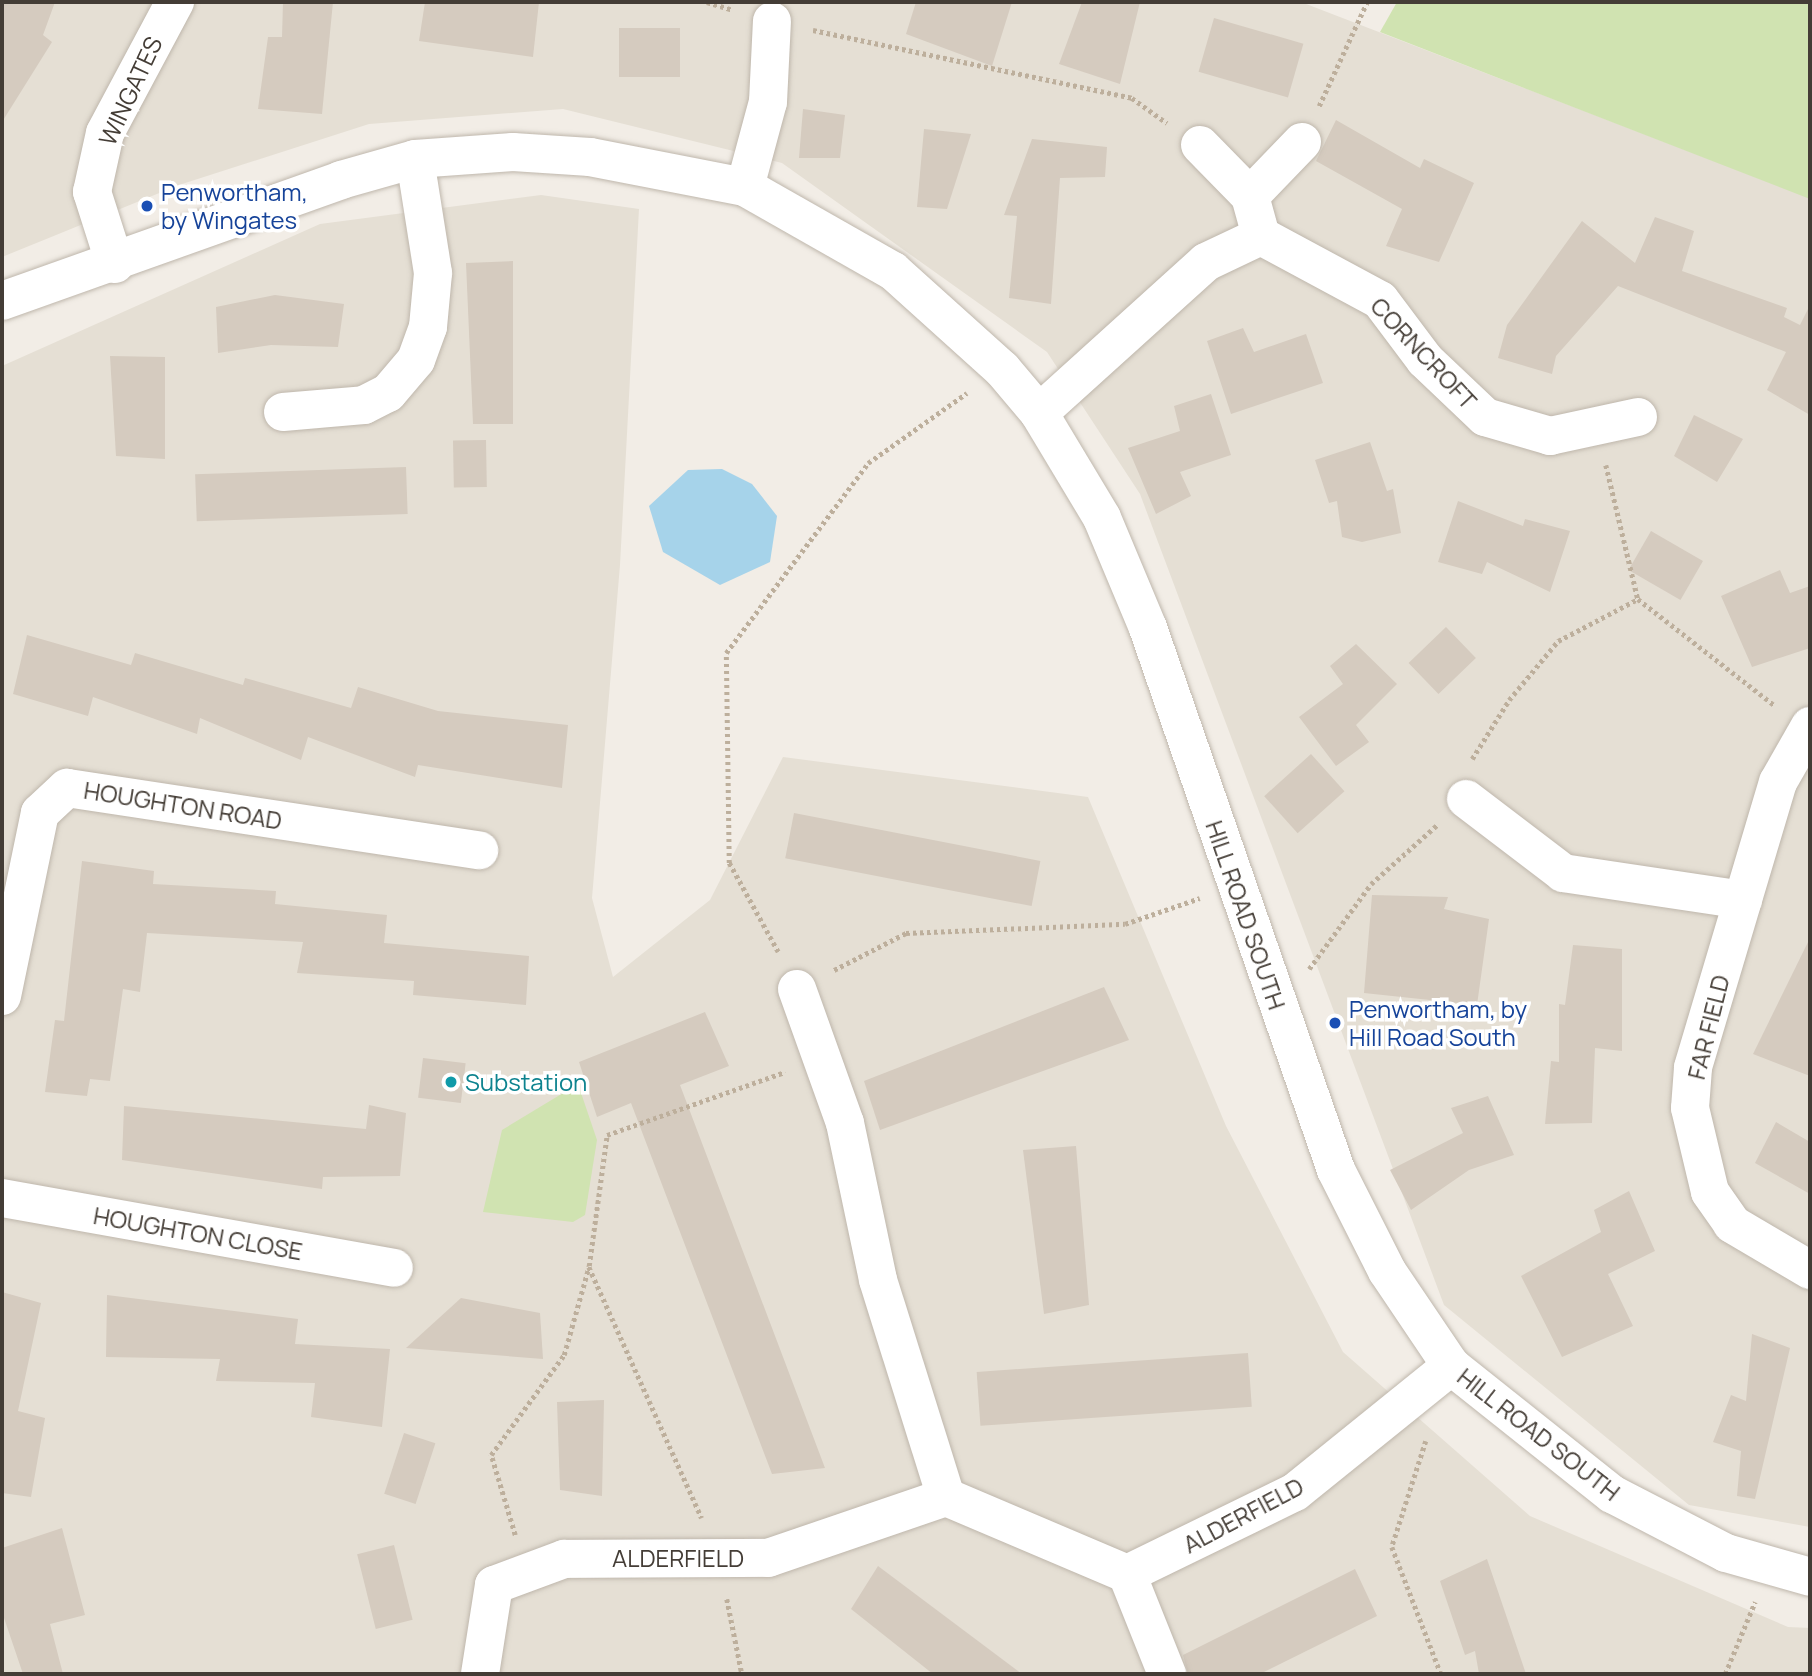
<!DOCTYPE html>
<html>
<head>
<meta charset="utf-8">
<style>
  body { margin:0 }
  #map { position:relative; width:1812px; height:1676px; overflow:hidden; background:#f2ede6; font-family:Manrope,sans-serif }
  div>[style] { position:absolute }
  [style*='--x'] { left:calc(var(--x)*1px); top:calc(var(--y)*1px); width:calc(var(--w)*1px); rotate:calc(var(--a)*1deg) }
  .residential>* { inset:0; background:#e5dfd4 }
  .green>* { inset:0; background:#d0e3b1 }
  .water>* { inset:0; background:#a6d3ea }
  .building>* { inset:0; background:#d5cbbf; transform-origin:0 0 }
  .path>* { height:4.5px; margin-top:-2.25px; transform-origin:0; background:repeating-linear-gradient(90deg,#bdaf9c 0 3.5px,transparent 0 7px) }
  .roads { filter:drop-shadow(0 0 2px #bfb7ac) drop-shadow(0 0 2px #bfb7ac) }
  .minor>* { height:38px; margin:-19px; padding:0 19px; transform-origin:19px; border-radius:19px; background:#fff }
  .dots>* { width:19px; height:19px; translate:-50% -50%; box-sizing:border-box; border:4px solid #fff; border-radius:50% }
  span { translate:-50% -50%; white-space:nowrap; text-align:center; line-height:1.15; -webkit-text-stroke:7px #fff; paint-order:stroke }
  .street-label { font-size:24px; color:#443d36 }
  .transit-label { font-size:24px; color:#164399 }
  .left { translate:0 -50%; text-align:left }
  .culture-label { font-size:24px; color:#0d838f }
  .frame { position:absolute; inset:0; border:4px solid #443d36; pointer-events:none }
</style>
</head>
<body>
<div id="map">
  <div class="residential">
    <i style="clip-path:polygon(2px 2px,1301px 2px,1810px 198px,1810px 1527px,1689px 1505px,1444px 1305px,1140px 494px,1047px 352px,782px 163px,563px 109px,369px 124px,179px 185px,2px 257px)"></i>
    <i style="clip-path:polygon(541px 195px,639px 209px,620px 565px,592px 898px,613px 977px,710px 900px,783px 757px,1088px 797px,1226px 1126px,1343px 1352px,1530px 1516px,1788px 1627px,1810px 1628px,1810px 1674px,2px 1674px,2px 366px,320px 224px)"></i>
  </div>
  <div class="green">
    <i style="clip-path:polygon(1397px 2px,1810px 3px,1810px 199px,1380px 32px)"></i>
    <i style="clip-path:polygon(578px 1084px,597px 1140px,585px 1215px,573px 1222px,483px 1212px,502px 1130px)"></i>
  </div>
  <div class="water">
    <i style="clip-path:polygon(722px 469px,752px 484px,777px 516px,770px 562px,720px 585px,663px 552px,649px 506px,688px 470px)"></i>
  </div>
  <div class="building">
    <i style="clip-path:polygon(2px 2px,55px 2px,43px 35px,52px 42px,2px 122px)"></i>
    <i style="clip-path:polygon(283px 2px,333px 2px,322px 114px,258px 109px,268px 37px,282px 37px)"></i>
    <i style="clip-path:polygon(425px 2px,539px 2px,533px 57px,419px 41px)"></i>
    <i style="clip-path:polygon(916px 2px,1012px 2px,992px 66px,906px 34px)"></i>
    <i style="clip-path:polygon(1082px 2px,1140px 2px,1120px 84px,1059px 64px)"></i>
    <i style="left:1214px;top:18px;width:93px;height:56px;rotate:16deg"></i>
    <i style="left:619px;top:28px;width:61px;height:49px"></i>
    <i style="clip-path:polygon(803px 109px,845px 115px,840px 158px,799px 158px)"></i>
    <i style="clip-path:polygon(1336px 120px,1420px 168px,1424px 159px,1474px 183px,1439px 262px,1386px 246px,1402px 209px,1316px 161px)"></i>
    <i style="clip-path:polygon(924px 129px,971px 134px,947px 209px,917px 207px)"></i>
    <i style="clip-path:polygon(1032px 139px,1107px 147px,1105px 177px,1060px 178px,1051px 304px,1009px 298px,1017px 216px,1004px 215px)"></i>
    <i style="clip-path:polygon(1655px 217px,1694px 231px,1682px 271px,1787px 308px,1784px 317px,1800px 325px,1810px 305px,1810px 415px,1767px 390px,1786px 352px,1618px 286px,1556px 356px,1552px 374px,1498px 358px,1507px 325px,1582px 221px,1635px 263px)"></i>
    <i style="clip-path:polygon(513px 261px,513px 424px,473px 424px,466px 263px)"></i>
    <i style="clip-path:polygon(275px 295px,344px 304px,338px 347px,271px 345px,218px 353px,216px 307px)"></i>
    <i style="clip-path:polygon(1243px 328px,1254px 352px,1306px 334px,1323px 383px,1231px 414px,1207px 341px)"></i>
    <i style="clip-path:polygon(110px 356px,165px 357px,165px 459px,116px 456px)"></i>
    <i style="clip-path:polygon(1211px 394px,1231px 455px,1180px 472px,1191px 496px,1156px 514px,1128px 448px,1180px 431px,1174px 406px)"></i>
    <i style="clip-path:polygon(1694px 415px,1743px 439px,1717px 482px,1674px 456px)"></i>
    <i style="left:486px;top:440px;width:47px;height:33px;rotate:89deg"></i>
    <i style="clip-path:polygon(1370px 442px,1387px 491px,1393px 489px,1401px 533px,1362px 542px,1342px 537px,1337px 501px,1329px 503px,1315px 460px)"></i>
    <i style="left:406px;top:467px;width:47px;height:211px;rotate:88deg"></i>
    <i style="clip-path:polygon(1458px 501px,1523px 526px,1525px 519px,1570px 531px,1550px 592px,1487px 562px,1482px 574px,1438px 562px)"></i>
    <i style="left:1651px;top:531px;width:60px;height:45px;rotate:30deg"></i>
    <i style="clip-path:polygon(1780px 570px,1790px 593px,1810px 586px,1810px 648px,1752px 667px,1721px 596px)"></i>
    <i style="left:1446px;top:627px;width:43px;height:52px;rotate:46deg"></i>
    <i style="clip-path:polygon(27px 635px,131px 665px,135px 653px,243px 685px,245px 678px,351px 708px,358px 687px,438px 711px,568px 725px,562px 788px,418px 765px,415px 777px,308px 737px,301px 760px,200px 718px,197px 734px,93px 697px,88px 716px,13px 694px)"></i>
    <i style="clip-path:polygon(1356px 644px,1397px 684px,1356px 725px,1369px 742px,1336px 766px,1299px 717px,1343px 684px,1330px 666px)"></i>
    <i style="left:1311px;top:754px;width:50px;height:63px;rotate:48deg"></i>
    <i style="left:794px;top:813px;width:251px;height:46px;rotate:11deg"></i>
    <i style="clip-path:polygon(82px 861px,154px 871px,153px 884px,276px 891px,275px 904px,387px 915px,384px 943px,529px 956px,526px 1005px,413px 995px,414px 981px,297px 973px,303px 942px,147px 933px,140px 992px,123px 989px,110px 1081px,90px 1079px,87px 1096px,45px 1092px,55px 1020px,64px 1021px)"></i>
    <i style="clip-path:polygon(1372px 895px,1448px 897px,1444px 909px,1489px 919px,1477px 1005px,1364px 993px)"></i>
    <i style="clip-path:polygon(1810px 938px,1810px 1076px,1753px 1054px)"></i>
    <i style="clip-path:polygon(1573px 945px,1622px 949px,1622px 1051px,1595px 1048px,1592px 1123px,1545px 1124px,1551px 1061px,1559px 1062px,1559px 1004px,1565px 1005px)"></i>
    <i style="clip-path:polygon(1104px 987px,1129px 1040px,880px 1130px,864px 1081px)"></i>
    <i style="clip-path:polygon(705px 1012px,729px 1066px,680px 1085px,825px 1468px,772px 1474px,631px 1103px,597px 1117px,579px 1062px)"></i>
    <i style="left:423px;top:1058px;width:43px;height:40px;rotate:7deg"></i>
    <i style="clip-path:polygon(1488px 1096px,1514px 1155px,1469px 1170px,1411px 1210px,1390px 1170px,1463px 1133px,1451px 1108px)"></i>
    <i style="clip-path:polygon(369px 1105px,406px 1113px,400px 1176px,323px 1177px,322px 1189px,122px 1160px,124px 1106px,366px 1129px)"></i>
    <i style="clip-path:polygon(1776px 1122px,1810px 1142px,1810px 1194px,1755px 1163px)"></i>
    <i style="clip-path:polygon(1076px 1146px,1089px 1305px,1044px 1314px,1023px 1150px)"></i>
    <i style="clip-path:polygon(1629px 1191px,1655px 1251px,1608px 1274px,1633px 1326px,1562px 1357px,1521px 1276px,1601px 1232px,1594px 1210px)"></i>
    <i style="clip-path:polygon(2px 1292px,41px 1303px,18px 1411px,45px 1418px,31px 1497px,2px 1493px)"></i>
    <i style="clip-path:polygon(107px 1295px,298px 1319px,295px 1344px,390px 1349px,382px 1427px,311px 1417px,315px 1383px,216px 1381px,220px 1359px,106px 1357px)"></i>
    <i style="clip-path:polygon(461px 1298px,540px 1313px,543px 1359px,406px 1348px)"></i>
    <i style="clip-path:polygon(1752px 1334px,1790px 1348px,1755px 1499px,1737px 1496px,1741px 1451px,1713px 1442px,1731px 1395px,1746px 1401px)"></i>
    <i style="left:1248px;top:1353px;width:54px;height:272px;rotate:86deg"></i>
    <i style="clip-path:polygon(604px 1400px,602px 1496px,560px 1490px,557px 1402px)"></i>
    <i style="left:404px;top:1433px;width:33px;height:64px;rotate:18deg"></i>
    <i style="clip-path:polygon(62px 1528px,85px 1615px,50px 1624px,63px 1674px,23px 1674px,2px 1612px,2px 1548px)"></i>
    <i style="left:394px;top:1545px;width:77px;height:38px;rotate:76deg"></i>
    <i style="clip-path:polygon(1487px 1559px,1526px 1674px,1479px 1674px,1475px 1651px,1465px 1655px,1440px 1581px)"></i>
    <i style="clip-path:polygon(878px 1566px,1022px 1674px,933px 1674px,851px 1609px)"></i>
    <i style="clip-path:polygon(1355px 1569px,1377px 1616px,1260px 1674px,1188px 1674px,1183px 1655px)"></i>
  </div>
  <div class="path">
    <i style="--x:707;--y:2;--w:27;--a:17"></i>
    <i style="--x:813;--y:30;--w:326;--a:12"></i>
    <i style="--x:1132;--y:98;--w:43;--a:35.5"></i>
    <i style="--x:1319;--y:106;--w:115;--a:-65.2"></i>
    <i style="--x:1606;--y:465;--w:138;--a:76.6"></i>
    <i style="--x:1638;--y:599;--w:172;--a:37.9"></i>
    <i style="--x:1472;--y:759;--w:70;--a:-57.9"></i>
    <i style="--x:1509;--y:700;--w:77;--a:-50.3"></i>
    <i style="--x:1558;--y:641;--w:90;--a:-27.7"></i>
    <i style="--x:778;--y:952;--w:102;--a:-118.8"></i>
    <i style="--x:729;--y:863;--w:210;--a:-90.8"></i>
    <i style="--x:726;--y:653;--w:237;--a:-53.2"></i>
    <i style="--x:868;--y:463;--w:121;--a:-35.3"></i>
    <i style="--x:1309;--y:969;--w:105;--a:-53.9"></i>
    <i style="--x:1371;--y:884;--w:89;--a:-41.8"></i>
    <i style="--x:834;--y:970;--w:81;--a:-27.2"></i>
    <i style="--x:906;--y:933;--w:219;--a:-2.4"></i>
    <i style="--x:1125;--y:924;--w:79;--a:-19.1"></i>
    <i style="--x:589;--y:1267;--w:275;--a:65.8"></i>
    <i style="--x:1426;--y:1441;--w:111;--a:107.8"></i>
    <i style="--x:1392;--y:1547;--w:136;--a:68.9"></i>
    <i style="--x:515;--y:1535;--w:84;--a:-106.7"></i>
    <i style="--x:491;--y:1455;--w:124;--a:-53.9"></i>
    <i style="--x:564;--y:1355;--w:92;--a:-74.3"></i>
    <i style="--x:589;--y:1266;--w:132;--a:-82.2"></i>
    <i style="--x:607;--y:1135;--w:189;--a:-19.5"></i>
    <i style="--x:727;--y:1599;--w:76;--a:78.7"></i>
    <i style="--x:1725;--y:1674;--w:78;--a:-67.4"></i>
  </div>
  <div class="roads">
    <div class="minor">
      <i style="--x:1200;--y:145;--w:71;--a:45.6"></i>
      <i style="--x:745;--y:187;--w:88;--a:-74.9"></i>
      <i style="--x:768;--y:102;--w:81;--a:-87.2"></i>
      <i style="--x:1261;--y:236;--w:41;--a:-105.4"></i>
      <i style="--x:1250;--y:196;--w:75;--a:-46.1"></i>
      <i style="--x:115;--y:264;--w:76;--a:-107.7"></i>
      <i style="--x:92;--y:192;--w:60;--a:-77.6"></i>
      <i style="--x:105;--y:133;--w:149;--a:-61.9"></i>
      <i style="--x:2;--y:301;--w:360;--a:-19.6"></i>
      <i style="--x:341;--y:180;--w:77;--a:-15.8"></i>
      <i style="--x:415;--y:159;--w:98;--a:-4.1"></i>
      <i style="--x:513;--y:152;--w:77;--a:3.7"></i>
      <i style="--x:590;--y:157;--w:158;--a:11"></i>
      <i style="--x:745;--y:187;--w:170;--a:29.6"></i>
      <i style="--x:893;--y:271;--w:147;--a:42"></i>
      <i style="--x:1002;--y:369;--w:57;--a:49.9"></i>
      <i style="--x:1039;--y:413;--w:122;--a:59"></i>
      <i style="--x:1102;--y:518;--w:119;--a:67.3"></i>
      <i style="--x:1148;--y:628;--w:574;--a:70.87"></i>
      <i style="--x:1336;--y:1170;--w:113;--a:63.2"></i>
      <i style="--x:1387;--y:1271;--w:115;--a:56"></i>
      <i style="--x:1451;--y:1366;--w:206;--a:38.5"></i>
      <i style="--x:1612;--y:1494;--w:128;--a:27.4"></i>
      <i style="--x:1726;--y:1553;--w:87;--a:15.9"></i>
      <i style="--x:283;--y:412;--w:81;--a:-4.9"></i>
      <i style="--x:364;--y:405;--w:27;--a:-27"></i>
      <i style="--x:388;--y:393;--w:43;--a:-49.7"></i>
      <i style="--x:416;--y:360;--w:35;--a:-70"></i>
      <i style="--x:428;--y:327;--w:54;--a:-84.7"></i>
      <i style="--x:433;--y:273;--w:115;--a:-99"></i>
      <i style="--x:1039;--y:413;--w:225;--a:-42.1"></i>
      <i style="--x:1206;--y:262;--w:61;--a:-25.3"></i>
      <i style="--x:1261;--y:236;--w:135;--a:28.3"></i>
      <i style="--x:1380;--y:300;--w:75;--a:53.1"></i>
      <i style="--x:1425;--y:360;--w:83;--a:43.5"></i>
      <i style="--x:1485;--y:417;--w:68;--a:16.3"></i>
      <i style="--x:1550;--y:436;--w:90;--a:-12.2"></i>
      <i style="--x:1810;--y:726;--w:64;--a:119.7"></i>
      <i style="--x:1778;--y:782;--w:298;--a:106.6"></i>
      <i style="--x:1693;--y:1068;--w:40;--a:94.3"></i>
      <i style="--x:1690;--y:1108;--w:86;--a:76.6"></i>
      <i style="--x:1710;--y:1192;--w:39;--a:55"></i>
      <i style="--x:1732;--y:1224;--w:91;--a:30.5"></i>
      <i style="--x:1466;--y:799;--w:122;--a:37.3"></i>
      <i style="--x:1563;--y:873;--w:182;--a:8.5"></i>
      <i style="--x:797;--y:989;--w:142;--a:70.3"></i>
      <i style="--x:845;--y:1123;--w:160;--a:78.1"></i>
      <i style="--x:878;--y:1280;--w:227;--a:72.6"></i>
      <i style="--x:2;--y:996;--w:187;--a:-78.3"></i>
      <i style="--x:40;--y:813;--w:37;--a:-43"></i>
      <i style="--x:67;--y:788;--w:417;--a:8.6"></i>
      <i style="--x:2;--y:1198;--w:398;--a:10.1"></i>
      <i style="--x:1127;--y:1574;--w:108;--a:68.2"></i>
      <i style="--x:480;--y:1674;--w:90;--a:-81.1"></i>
      <i style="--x:494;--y:1585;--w:75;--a:-20.4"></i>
      <i style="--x:564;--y:1559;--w:204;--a:-0.3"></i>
      <i style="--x:768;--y:1558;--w:188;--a:-18.9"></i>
      <i style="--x:946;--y:1497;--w:197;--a:23"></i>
      <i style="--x:1127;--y:1574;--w:187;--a:-26"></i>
      <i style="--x:1295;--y:1492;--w:201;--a:-38.9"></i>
    </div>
  </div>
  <div class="dots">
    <i style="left:147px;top:206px;background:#1a4fb4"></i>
    <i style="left:1335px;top:1023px;background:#1a4fb4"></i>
    <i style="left:451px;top:1082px;background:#0f9aa8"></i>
  </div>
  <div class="street-label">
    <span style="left:130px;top:91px;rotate:-65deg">WINGATES</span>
    <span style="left:1424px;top:353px;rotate:47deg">CORNCROFT</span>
    <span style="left:183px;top:805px;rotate:9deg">HOUGHTON ROAD</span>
    <span style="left:1246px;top:915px;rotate:71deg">HILL ROAD SOUTH</span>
    <span style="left:1708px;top:1027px;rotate:-76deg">FAR FIELD</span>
    <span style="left:198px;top:1233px;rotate:10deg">HOUGHTON CLOSE</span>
    <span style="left:1539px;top:1434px;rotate:38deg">HILL ROAD SOUTH</span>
    <span style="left:1243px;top:1515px;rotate:-28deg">ALDERFIELD</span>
    <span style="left:678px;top:1558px">ALDERFIELD</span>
  </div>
  <div class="transit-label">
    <span class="left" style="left:161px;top:206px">Penwortham,<br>by Wingates</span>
    <span class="left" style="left:1349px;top:1023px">Penwortham, by<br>Hill Road South</span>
  </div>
  <div class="culture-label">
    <span class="left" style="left:465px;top:1082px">Substation</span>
  </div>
  <div class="frame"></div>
</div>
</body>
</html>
